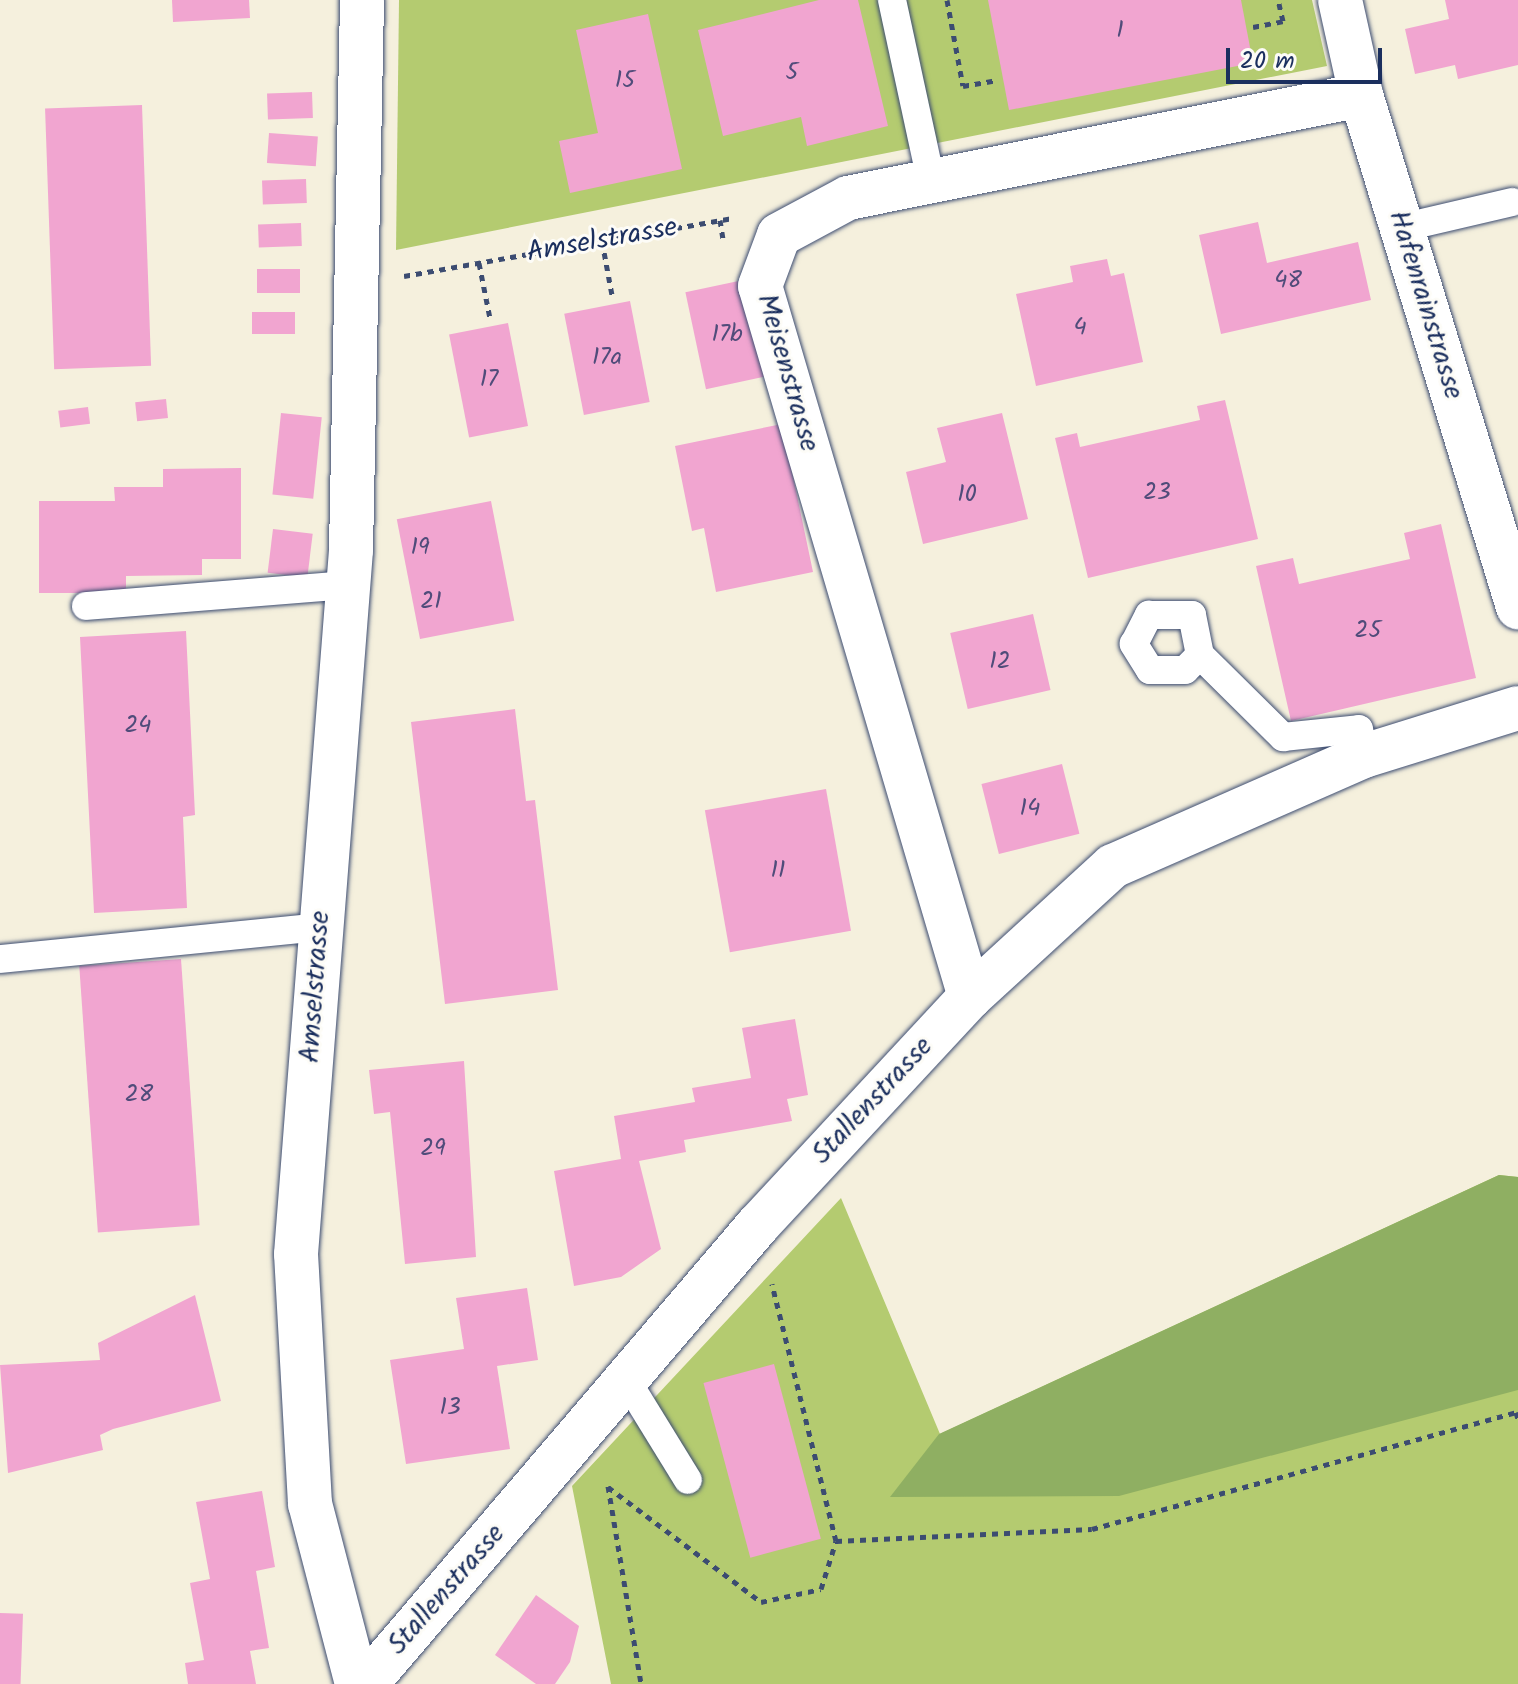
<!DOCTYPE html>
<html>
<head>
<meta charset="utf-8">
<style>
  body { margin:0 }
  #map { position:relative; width:1518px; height:1684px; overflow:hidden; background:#f5f0dd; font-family:Kalam,sans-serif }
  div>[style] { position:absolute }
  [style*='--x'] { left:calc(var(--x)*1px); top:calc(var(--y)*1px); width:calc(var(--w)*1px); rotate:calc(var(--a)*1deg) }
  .green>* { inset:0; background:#b4cb70 }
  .forest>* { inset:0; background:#8faf62 }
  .building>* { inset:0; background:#f1a5d0; transform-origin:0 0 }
  .path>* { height:5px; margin-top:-2.5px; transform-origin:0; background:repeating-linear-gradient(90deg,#3c4c71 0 6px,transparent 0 12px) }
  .roads { filter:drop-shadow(0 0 2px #3c4c71) drop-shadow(0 0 2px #3c4c71) }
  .lane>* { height:28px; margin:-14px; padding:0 14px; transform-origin:14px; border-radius:14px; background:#fff }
  .street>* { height:44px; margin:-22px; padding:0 22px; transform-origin:22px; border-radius:22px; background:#fff }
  span { translate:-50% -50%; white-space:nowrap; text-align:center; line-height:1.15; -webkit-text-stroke:6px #fdfcf7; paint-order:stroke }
  .number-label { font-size:24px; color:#504c7a }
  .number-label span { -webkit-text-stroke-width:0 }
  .street-label { font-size:28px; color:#1b2f5e }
  .scale { position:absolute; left:1226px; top:48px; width:156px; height:36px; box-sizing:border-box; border:4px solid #1b2f5e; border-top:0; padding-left:10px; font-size:24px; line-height:28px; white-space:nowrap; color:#1b2f5e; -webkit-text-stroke:6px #fdfcf7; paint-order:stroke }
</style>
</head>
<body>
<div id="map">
  <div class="green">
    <i style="clip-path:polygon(399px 0,1312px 0,1327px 66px,396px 250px)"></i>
    <i style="clip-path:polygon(1499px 1175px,1518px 1177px,1518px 1684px,611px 1684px,572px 1486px,841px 1198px,940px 1434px)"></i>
  </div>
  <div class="forest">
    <i style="clip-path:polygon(1499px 1175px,1518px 1177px,1518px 1390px,1119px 1496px,890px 1497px,939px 1434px)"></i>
  </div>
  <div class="building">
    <i style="clip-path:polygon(172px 0,249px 0,250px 18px,173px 22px)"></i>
    <i style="clip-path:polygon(819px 0,858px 0,888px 126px,807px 146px,801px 117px,723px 136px,698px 30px)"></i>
    <i style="clip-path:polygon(988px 0,1241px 0,1253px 63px,1009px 110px)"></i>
    <i style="clip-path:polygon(1445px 0,1518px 0,1518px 65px,1458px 79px,1455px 65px,1415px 74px,1405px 29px,1449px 19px)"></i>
    <i style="clip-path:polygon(648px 14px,682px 169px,570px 193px,559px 141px,598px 133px,576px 30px)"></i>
    <i style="left:312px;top:92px;width:26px;height:45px;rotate:88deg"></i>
    <i style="left:142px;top:105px;width:261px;height:97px;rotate:88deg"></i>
    <i style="left:269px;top:133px;width:49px;height:30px;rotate:4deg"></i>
    <i style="left:306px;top:179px;width:24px;height:44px;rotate:88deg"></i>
    <i style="clip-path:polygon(1258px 222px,1267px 263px,1358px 242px,1371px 300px,1221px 334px,1199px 235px)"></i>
    <i style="left:301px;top:223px;width:23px;height:43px;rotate:88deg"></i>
    <i style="clip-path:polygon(1107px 259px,1111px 276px,1124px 273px,1143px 362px,1036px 386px,1016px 294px,1073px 282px,1070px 266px)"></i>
    <i style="left:257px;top:269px;width:43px;height:24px"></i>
    <i style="left:748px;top:279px;width:99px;height:64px;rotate:78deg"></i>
    <i style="left:630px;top:301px;width:103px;height:67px;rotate:79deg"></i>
    <i style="left:295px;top:312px;width:22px;height:43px;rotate:90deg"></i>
    <i style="left:508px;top:323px;width:105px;height:60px;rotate:79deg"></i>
    <i style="left:166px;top:399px;width:19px;height:31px;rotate:84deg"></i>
    <i style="clip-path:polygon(1225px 400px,1258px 539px,1088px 578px,1055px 438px,1077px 433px,1080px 447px,1200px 420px,1197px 406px)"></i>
    <i style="left:88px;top:407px;width:17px;height:30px;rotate:83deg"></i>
    <i style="left:281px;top:413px;width:41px;height:82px;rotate:6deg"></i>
    <i style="clip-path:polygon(1002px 413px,1028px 519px,923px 544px,906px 472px,946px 462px,937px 428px)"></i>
    <i style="clip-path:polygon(782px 424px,813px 572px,716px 592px,704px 528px,692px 531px,675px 446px)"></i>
    <i style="clip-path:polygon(241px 468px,241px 559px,202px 559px,202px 575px,126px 576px,126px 593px,39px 593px,39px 501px,115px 501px,114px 487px,163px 487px,163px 469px)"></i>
    <i style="left:491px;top:501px;width:122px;height:96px;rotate:79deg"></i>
    <i style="clip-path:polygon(1441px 524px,1476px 678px,1291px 721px,1256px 566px,1293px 558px,1299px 584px,1410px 559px,1404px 533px)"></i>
    <i style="left:273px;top:529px;width:40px;height:44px;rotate:7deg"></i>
    <i style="left:1033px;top:614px;width:78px;height:85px;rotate:77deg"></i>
    <i style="clip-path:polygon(186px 631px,195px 815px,183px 817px,187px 908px,94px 913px,80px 637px)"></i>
    <i style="clip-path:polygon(515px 709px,526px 801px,535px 800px,558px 990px,445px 1004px,411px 722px)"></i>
    <i style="left:1062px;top:764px;width:72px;height:83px;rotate:76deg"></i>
    <i style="left:826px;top:789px;width:144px;height:123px;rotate:80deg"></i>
    <i style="left:181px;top:959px;width:267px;height:102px;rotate:86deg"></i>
    <i style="clip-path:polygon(795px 1019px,808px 1095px,787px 1099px,792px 1121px,684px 1140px,686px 1152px,639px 1161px,661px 1249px,621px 1277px,574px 1286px,554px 1171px,621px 1159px,614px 1116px,695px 1102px,692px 1088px,751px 1078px,742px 1028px)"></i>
    <i style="clip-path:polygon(464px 1061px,476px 1257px,405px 1264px,390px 1112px,374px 1114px,369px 1070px)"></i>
    <i style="clip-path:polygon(527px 1288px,538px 1360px,497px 1366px,510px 1449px,406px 1464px,390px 1360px,464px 1349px,456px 1298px)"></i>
    <i style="clip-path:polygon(195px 1295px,221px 1401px,113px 1429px,100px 1435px,103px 1450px,8px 1473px,0 1365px,100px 1360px,98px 1343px)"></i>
    <i style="left:774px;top:1364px;width:181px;height:73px;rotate:75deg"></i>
    <i style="clip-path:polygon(262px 1491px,275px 1567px,256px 1571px,269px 1648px,250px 1651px,256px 1684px,188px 1684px,185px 1663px,204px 1660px,190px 1583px,210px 1579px,196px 1502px)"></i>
    <i style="clip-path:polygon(536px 1595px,579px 1626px,570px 1662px,555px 1684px,536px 1684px,495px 1655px)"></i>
    <i style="left:0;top:1613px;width:23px;height:71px;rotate:2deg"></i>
  </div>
  <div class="path">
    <i style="--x:947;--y:0;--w:87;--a:79.5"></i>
    <i style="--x:963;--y:86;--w:35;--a:-10"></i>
    <i style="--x:1253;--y:27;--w:31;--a:-11"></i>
    <i style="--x:1283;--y:21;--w:22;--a:-103"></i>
    <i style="--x:720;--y:220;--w:19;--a:81"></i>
    <i style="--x:602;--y:241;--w:55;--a:79.5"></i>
    <i style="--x:479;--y:263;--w:56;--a:78.7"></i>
    <i style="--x:404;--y:276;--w:334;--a:-10"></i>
    <i style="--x:608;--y:1486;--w:201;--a:80.5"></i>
    <i style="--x:608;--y:1487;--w:191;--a:36.9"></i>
    <i style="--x:761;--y:1602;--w:61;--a:-12.2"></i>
    <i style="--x:821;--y:1589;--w:50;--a:-72.6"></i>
    <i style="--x:836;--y:1541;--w:265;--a:-104"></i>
    <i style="--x:836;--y:1541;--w:256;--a:-2.7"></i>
    <i style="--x:1092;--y:1529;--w:440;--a:-15.4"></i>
    <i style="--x:1516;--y:1412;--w:7;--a:74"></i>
  </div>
  <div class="roads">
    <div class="lane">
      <i style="--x:892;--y:0;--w:185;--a:77.8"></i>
      <i style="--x:1401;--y:228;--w:114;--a:-13.2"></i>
      <i style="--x:86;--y:606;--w:264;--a:-4.6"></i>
      <i style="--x:1200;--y:655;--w:21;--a:135"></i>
      <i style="--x:1185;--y:670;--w:35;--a:180"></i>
      <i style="--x:1150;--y:670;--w:31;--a:-122"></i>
      <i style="--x:1134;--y:644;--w:33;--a:-63"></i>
      <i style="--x:1149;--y:615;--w:43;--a:0"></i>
      <i style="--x:1192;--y:615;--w:41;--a:78.7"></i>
      <i style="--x:1200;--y:655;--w:117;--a:44.7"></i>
      <i style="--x:1283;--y:737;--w:76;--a:-6"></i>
      <i style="--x:1359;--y:729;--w:27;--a:80"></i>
      <i style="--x:0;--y:959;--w:322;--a:-5.7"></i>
      <i style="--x:627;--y:1381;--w:116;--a:58.4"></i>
    </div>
    <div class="street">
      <i style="--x:1340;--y:0;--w:97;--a:77.5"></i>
      <i style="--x:1361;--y:95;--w:536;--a:72.95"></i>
      <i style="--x:970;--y:997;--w:741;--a:-106.45"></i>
      <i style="--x:760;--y:286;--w:54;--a:-69.6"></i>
      <i style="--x:779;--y:235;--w:78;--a:-28.2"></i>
      <i style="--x:848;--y:198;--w:523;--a:-11.35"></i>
      <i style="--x:357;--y:1684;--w:186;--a:-104.6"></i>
      <i style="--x:310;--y:1504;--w:250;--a:-93.2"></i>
      <i style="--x:296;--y:1254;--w:706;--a:-85.53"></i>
      <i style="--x:351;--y:550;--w:550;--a:-88.85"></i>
      <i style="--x:366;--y:1684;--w:604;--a:-49.5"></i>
      <i style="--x:758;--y:1225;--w:311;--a:-47.1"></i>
      <i style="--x:970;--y:997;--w:194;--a:-42.5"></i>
      <i style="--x:1113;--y:866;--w:274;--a:-23.7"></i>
      <i style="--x:1364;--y:756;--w:161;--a:-17.3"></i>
    </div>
  </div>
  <div class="number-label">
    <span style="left:1120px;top:31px">1</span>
    <span style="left:792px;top:73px">5</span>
    <span style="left:625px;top:81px">15</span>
    <span style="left:1288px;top:281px">48</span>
    <span style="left:1080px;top:328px">4</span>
    <span style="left:727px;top:335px">17b</span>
    <span style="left:607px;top:358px">17a</span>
    <span style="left:489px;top:380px">17</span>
    <span style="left:1157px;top:493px">23</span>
    <span style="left:967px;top:495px">10</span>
    <span style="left:420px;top:548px">19</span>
    <span style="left:431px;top:602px">21</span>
    <span style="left:1368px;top:631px">25</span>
    <span style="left:1000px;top:662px">12</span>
    <span style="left:138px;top:726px">24</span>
    <span style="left:1030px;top:809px">14</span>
    <span style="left:778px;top:871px">11</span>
    <span style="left:139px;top:1095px">28</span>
    <span style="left:433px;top:1149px">29</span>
    <span style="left:450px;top:1408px">13</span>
  </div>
  <div class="street-label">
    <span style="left:602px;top:241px;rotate:-10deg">Amselstrasse</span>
    <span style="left:1425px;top:305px;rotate:73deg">Hafenrainstrasse</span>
    <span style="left:787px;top:373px;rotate:74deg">Meisenstrasse</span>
    <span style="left:316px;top:987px;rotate:-86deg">Amselstrasse</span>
    <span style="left:873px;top:1101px;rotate:-47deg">Stallenstrasse</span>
    <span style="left:447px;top:1590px;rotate:-49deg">Stallenstrasse</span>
  </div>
  <div class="scale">20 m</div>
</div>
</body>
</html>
